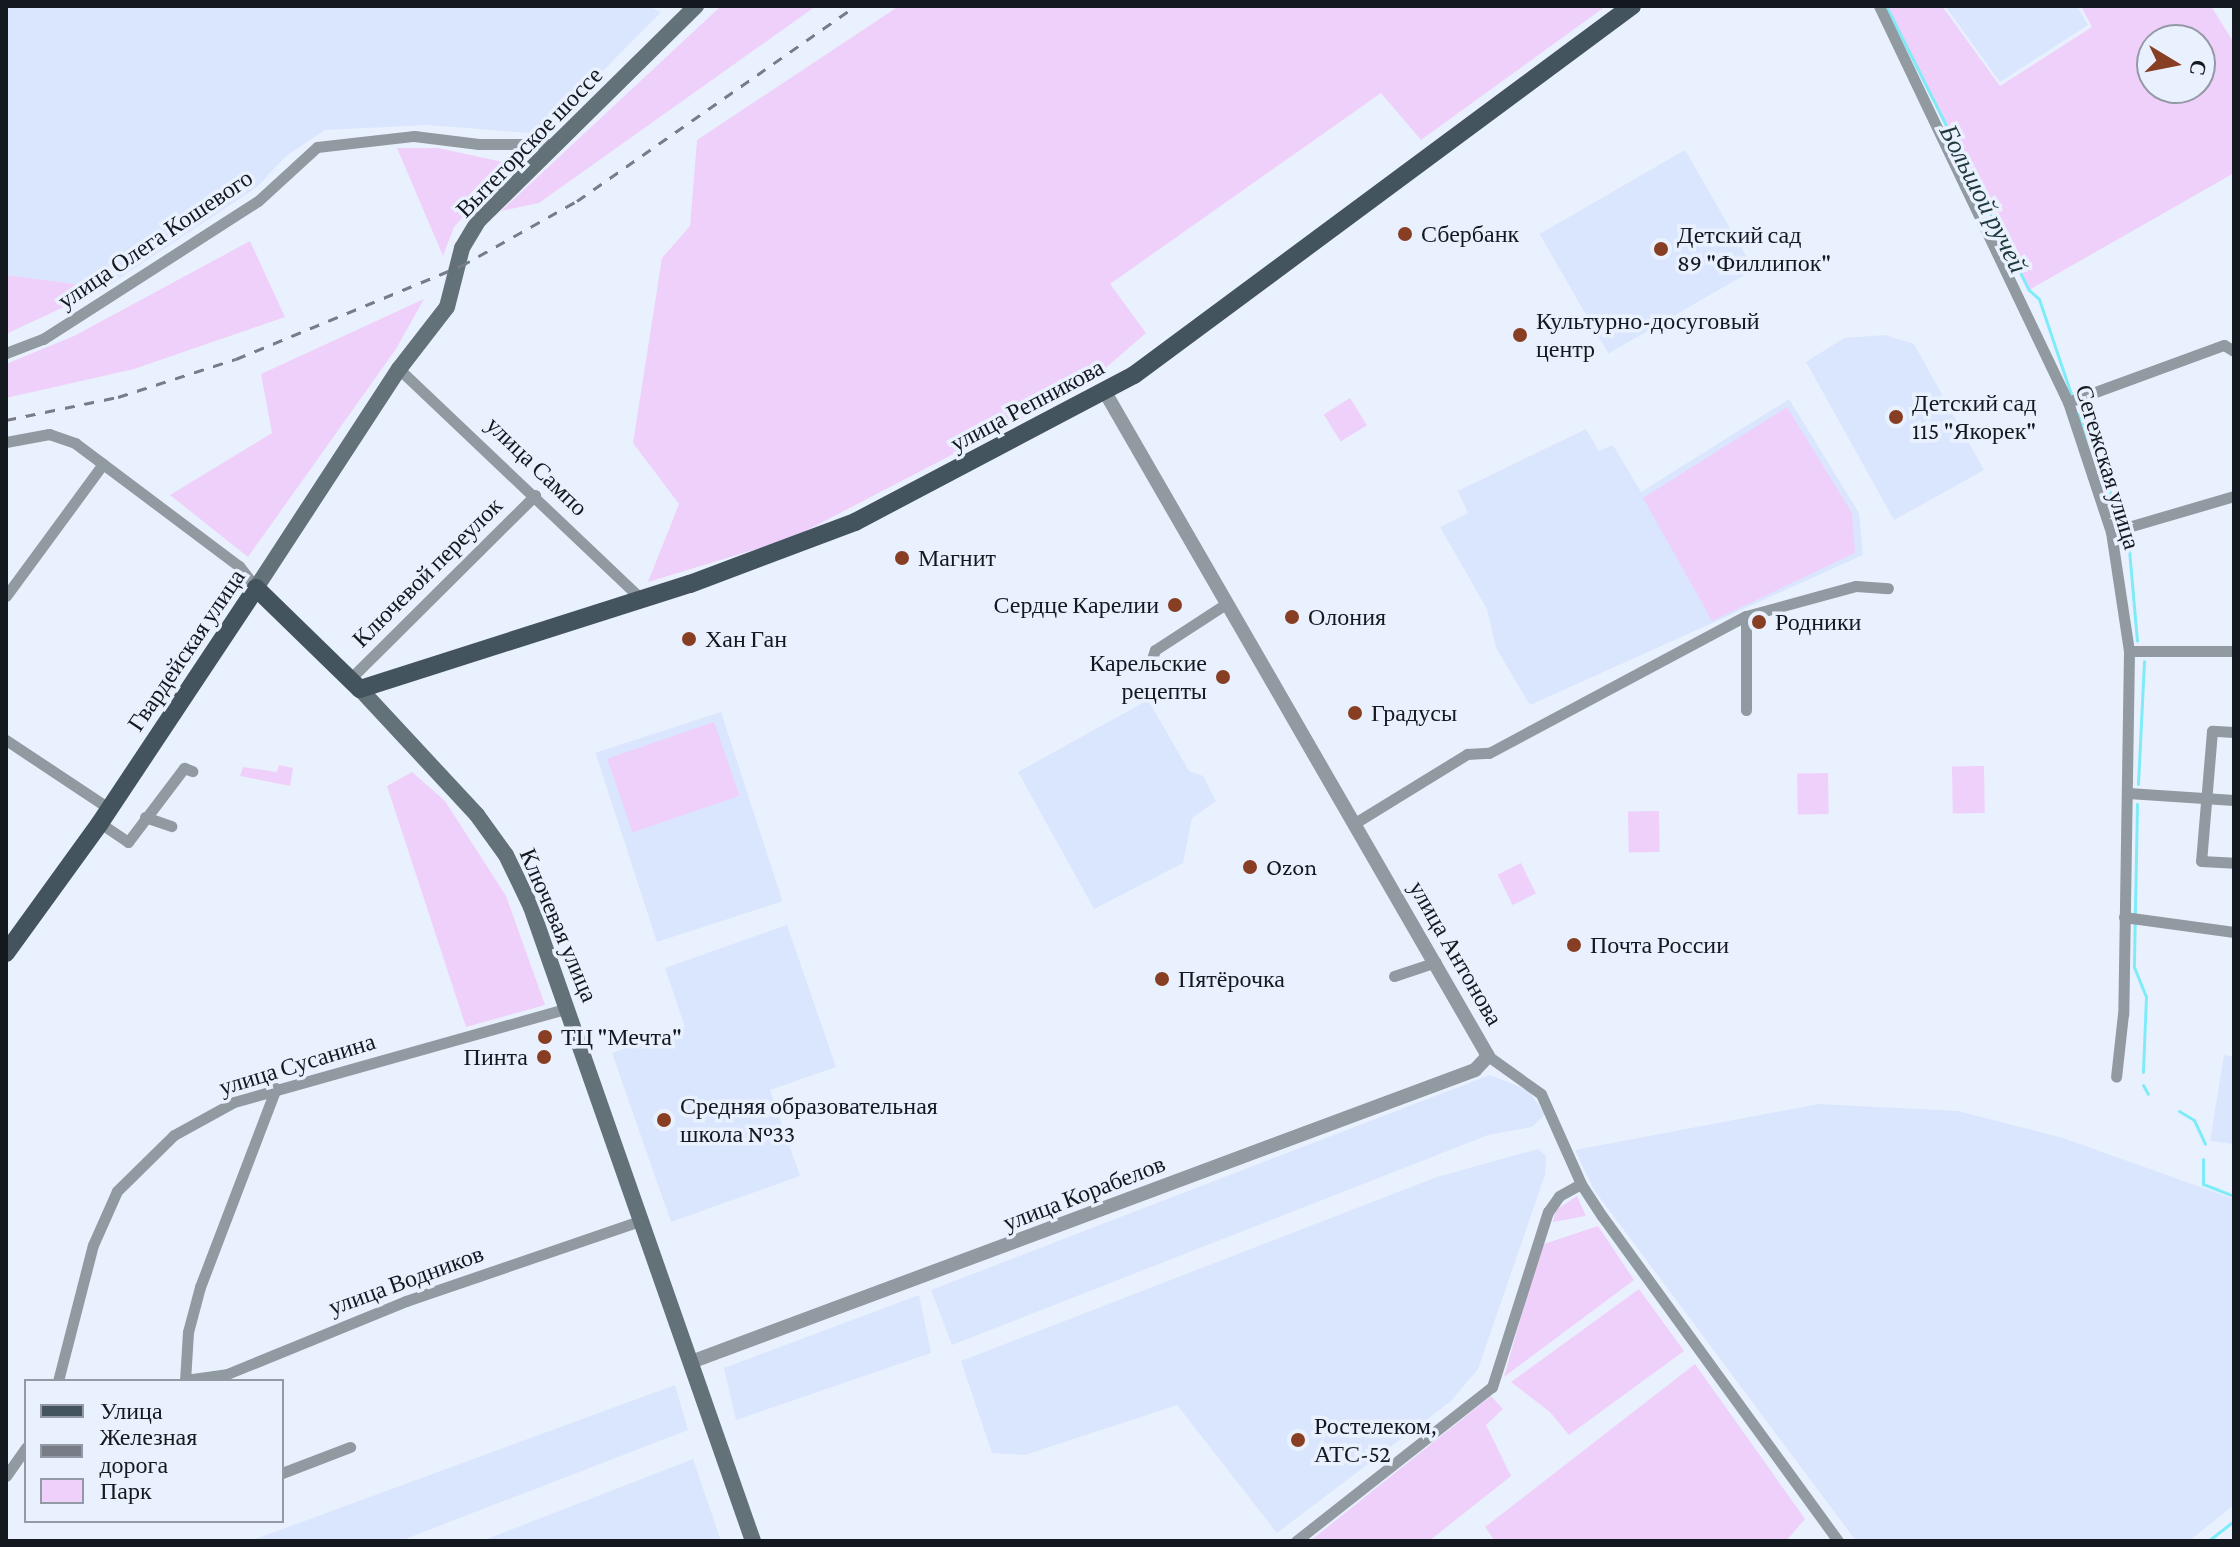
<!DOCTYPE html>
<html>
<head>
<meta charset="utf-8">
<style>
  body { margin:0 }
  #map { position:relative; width:2240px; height:1547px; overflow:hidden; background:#eaf1fe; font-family:"Crimson Pro",serif }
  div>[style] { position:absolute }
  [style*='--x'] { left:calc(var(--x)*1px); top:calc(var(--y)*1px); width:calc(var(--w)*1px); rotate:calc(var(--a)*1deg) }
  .built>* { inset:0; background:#dae6fd; transform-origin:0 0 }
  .green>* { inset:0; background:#efd0fa; transform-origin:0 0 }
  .stream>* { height:3px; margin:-1.5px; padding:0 1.5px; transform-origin:1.5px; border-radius:1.5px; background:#7febf9 }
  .minor>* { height:11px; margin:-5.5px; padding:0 5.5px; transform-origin:5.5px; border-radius:5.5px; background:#909aa0 }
  .tertiary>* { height:14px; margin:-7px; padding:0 7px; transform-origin:7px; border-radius:7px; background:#909aa0 }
  .secondary>* { height:16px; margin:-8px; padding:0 8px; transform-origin:8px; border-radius:8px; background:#637179 }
  .primary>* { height:18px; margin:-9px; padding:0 9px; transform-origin:9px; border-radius:9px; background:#43545e }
  .rail>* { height:3px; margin-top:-1.5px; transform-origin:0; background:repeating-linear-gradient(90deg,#777c86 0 10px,transparent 0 20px) }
  .dots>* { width:22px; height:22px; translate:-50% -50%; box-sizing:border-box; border:4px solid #eaf1fe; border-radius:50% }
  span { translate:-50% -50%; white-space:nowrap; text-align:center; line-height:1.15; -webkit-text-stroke:7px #eaf1fe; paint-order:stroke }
  .street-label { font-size:24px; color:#14181f }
  .poi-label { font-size:24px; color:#14181f }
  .left { translate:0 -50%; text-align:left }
  .right { translate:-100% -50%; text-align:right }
  .water-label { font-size:26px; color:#20393c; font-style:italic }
  .frame { position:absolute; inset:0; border:8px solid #14181f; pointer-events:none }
  .legend { position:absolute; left:24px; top:1379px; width:260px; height:144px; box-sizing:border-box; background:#eaf1fe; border:2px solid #949aa5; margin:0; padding:10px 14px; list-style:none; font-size:24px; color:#14181f }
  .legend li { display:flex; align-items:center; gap:16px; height:40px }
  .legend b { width:40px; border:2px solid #949aa5 }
  .north { position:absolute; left:2136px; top:24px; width:80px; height:80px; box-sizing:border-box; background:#eaf1fe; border:2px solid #949aa5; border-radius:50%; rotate:100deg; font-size:22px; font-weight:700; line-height:32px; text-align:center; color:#14181f }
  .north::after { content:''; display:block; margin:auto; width:28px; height:36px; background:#873e23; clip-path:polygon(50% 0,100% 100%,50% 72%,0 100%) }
</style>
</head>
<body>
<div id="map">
  <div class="built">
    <i style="clip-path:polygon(6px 6px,647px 6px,661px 12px,541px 134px,428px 125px,325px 130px,286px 156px,257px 187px,105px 288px,6px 275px)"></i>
    <i style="clip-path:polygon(1945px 6px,2077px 6px,2088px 25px,2000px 82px)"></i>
    <i style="left:1685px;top:150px;width:138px;height:168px;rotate:60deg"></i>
    <i style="clip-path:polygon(1885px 335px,1914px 344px,1984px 470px,1894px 520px,1806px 362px,1844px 338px)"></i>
    <i style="clip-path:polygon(1789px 399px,1859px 513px,1863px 555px,1530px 705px,1496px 648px,1487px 609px,1440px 527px,1468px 513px,1458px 491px,1586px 429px,1599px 451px,1613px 445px,1641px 492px)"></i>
    <i style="clip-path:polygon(1148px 700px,1189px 771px,1203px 776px,1216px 801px,1192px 818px,1183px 863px,1094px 909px,1018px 772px)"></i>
    <i style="left:721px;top:712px;width:199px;height:132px;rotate:72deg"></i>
    <i style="clip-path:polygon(787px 925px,836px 1067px,770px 1090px,800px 1176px,671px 1222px,612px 1053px,685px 1027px,665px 968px)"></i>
    <i style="clip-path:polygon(2224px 1055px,2234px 1057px,2234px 1144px,2210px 1141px)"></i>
    <i style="clip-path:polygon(1490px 1075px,1528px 1090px,1545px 1114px,1532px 1127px,1488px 1135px,952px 1345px,931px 1290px)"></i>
    <i style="clip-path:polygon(1819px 1104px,1958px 1111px,2063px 1138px,2234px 1199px,2234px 1505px,2189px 1541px,1856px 1541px,1594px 1190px,1575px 1150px)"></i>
    <i style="clip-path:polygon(1538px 1149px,1546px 1156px,1545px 1175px,1478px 1369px,1451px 1401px,1277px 1533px,1177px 1405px,1025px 1455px,992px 1453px,961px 1361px,1437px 1177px)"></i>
    <i style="clip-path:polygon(919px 1295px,931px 1353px,736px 1420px,724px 1368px)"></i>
    <i style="clip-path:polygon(675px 1385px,688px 1430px,400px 1541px,250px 1541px)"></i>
    <i style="clip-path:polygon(693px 1459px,721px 1541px,482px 1541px,487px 1539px)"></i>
  </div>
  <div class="green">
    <i style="clip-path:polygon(721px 6px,816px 6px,539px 203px,501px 211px)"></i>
    <i style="clip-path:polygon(899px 6px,1606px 6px,1421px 140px,1381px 93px,1110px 284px,1146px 333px,1086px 385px,790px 539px,648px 582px,679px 504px,633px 443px,662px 258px,690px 226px,697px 140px)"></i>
    <i style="clip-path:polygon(evenodd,1886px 6px,1942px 6px,2000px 86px,2092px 27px,2081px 6px,2211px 6px,2234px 43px,2234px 173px,2029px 290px,1886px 6px,2152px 40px,2200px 40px,2200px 88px,2152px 88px,2152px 40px)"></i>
    <i style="clip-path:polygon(397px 148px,438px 148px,512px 164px,454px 227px,443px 256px)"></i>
    <i style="clip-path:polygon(250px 241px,285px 317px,134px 369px,6px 398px,6px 364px,74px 336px)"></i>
    <i style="clip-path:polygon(6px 275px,105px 288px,6px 334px)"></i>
    <i style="clip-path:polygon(424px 299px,396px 349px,248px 557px,170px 495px,272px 433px,261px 374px)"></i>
    <i style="left:1350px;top:398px;width:32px;height:31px;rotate:58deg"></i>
    <i style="clip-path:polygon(1787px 407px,1852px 513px,1855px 553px,1712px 621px,1643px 498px)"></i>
    <i style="left:714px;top:722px;width:78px;height:113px;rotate:71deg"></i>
    <i style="clip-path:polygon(279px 765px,293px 768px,290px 786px,240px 776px,243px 767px,277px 772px)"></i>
    <i style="left:1984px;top:766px;width:47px;height:32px;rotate:89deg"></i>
    <i style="clip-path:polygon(412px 772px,445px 801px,506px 896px,545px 1005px,466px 1027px,387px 786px)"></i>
    <i style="left:1828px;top:773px;width:41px;height:31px;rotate:89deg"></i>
    <i style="left:1659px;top:811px;width:41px;height:31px;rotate:89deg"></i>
    <i style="left:1521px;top:863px;width:34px;height:26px;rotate:64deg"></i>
    <i style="clip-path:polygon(1577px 1196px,1586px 1216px,1553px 1222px,1556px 1210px)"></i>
    <i style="clip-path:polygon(1598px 1226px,1634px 1280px,1504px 1377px,1541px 1245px)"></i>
    <i style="clip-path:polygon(1639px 1289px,1684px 1351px,1569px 1435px,1550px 1412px,1511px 1382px)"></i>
    <i style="clip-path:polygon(1695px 1364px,1805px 1519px,1786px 1541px,1495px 1541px,1485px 1527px)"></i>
    <i style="clip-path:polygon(1491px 1396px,1503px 1409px,1486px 1425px,1511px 1476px,1429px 1541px,1310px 1541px)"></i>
  </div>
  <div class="stream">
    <i style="--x:1886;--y:6;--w:318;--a:63.3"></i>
    <i style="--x:2029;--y:290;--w:13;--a:42"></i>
    <i style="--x:2039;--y:299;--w:100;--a:71.4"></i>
    <i style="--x:2078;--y:414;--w:113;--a:67.7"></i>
    <i style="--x:2128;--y:538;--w:103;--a:85"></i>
    <i style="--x:2138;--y:784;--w:123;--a:-87.2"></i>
    <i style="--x:2137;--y:804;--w:163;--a:91.1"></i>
    <i style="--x:2134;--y:967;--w:31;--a:68"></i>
    <i style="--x:2146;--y:996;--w:76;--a:92.3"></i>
    <i style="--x:2143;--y:1085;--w:10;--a:61"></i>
    <i style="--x:2179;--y:1111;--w:17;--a:31"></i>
    <i style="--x:2194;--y:1120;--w:26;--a:65"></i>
    <i style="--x:2203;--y:1159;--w:25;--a:90"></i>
    <i style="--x:2203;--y:1184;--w:33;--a:21"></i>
    <i style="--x:2208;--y:1541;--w:33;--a:-38"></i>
  </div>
  <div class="minor">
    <i style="--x:1879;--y:6;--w:439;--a:64.5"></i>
    <i style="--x:2068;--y:402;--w:137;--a:71.7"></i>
    <i style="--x:2111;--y:532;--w:120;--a:81.4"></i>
    <i style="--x:2129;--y:651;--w:363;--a:90.9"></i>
    <i style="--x:2123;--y:1014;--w:63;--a:96.3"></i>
    <i style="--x:6;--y:353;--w:40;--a:-21"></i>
    <i style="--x:43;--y:339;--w:255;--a:-32.7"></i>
    <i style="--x:258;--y:201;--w:80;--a:-42.5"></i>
    <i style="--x:317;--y:147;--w:98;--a:-6.5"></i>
    <i style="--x:414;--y:136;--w:65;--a:7"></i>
    <i style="--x:479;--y:144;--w:79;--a:0"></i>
    <i style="--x:399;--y:369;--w:334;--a:43.5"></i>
    <i style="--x:2068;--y:402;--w:166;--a:-20.1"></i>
    <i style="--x:2224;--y:345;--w:12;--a:31"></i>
    <i style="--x:6;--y:442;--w:44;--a:-10.5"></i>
    <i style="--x:49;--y:434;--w:28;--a:19"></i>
    <i style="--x:75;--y:443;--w:205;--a:36.9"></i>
    <i style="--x:239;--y:566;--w:28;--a:52"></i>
    <i style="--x:2111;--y:532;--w:128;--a:-16.3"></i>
    <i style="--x:6;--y:596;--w:164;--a:-53.7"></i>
    <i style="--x:2129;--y:651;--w:105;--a:0"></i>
    <i style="--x:1149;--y:668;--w:19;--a:-72"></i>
    <i style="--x:1155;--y:650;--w:86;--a:-33.1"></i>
    <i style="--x:350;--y:679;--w:261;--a:-44.8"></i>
    <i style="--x:1746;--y:710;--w:94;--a:-90"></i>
    <i style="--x:2234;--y:732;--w:22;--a:-177"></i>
    <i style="--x:2212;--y:731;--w:130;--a:94.8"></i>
    <i style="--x:2201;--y:861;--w:33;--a:3"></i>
    <i style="--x:6;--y:740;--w:125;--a:33.6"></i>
    <i style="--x:2128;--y:793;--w:106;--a:3.8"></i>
    <i style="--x:145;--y:817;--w:28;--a:19"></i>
    <i style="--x:100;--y:823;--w:34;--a:34"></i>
    <i style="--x:128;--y:842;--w:93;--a:-52.9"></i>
    <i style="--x:184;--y:768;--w:9;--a:21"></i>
    <i style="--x:1355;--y:823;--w:132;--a:-31.6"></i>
    <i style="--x:1467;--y:754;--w:22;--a:-3"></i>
    <i style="--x:1489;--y:753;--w:291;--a:-28.1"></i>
    <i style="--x:1746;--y:616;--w:114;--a:-15.3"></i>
    <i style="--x:1856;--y:586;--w:32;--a:4"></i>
    <i style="--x:2124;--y:917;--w:111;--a:7.8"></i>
    <i style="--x:1394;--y:976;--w:44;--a:-18.4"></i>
    <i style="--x:1488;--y:1056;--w:65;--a:35.6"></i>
    <i style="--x:1541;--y:1094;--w:98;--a:66"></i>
    <i style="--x:1581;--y:1184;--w:38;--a:57"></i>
    <i style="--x:1602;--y:1216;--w:402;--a:54"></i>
    <i style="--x:185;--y:1380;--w:42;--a:-8.1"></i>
    <i style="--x:227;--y:1374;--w:193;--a:-22.2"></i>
    <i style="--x:406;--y:1301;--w:250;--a:-18.9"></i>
    <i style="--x:58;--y:1381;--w:140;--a:-75.6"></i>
    <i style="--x:93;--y:1245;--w:59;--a:-66"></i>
    <i style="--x:117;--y:1191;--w:80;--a:-44.5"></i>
    <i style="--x:174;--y:1135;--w:68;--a:-28.8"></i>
    <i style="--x:234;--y:1102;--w:347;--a:-15.7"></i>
    <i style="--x:185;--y:1381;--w:49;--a:-86.5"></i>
    <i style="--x:188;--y:1332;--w:47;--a:-75.1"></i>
    <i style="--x:200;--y:1287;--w:213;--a:-69.1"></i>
    <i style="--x:282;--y:1473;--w:73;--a:-20.9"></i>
    <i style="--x:6;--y:1476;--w:35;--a:-55"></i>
    <i style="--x:1296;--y:1541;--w:249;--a:-38.2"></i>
    <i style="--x:1492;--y:1387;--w:184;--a:-72.3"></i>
    <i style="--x:1548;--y:1212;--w:19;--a:-55"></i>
    <i style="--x:1559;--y:1196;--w:25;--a:-29"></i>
  </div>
  <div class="tertiary">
    <i style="--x:691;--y:1362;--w:837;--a:-20.43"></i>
    <i style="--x:1475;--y:1070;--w:19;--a:-47"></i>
    <i style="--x:1488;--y:1056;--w:767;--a:-119.98"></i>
  </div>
  <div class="secondary">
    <i style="--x:256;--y:588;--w:262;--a:-56.9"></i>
    <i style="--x:399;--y:369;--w:78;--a:-52.3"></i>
    <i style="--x:447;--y:307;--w:61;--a:-75.7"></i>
    <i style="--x:462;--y:248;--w:33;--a:-59"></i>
    <i style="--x:479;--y:220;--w:305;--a:-44.6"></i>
    <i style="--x:360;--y:689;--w:172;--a:47.1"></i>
    <i style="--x:477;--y:815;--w:49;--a:54.1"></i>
    <i style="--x:506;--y:855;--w:58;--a:64.3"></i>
    <i style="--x:531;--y:907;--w:672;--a:70.7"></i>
  </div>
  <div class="primary">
    <i style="--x:6;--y:953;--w:160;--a:-54.1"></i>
    <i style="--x:100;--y:823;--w:282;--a:-56.4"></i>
    <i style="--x:256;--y:588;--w:145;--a:44.2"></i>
    <i style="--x:360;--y:689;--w:346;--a:-17.7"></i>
    <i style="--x:690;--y:584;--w:176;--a:-20.6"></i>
    <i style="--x:855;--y:522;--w:315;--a:-27.8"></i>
    <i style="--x:1134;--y:375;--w:620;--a:-36.54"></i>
  </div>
  <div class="rail">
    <i style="--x:6;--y:420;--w:114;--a:-11.6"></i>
    <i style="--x:118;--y:397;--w:124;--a:-17.9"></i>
    <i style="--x:236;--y:359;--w:243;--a:-22.5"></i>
    <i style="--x:461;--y:266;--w:133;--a:-29.3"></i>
    <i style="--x:577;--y:201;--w:340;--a:-35"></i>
  </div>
  <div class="dots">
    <i style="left:1405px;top:234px;background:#873e23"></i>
    <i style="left:1661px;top:249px;background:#873e23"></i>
    <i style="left:1520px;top:335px;background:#873e23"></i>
    <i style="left:1896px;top:417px;background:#873e23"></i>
    <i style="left:902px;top:558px;background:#873e23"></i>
    <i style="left:1175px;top:605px;background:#873e23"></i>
    <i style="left:1292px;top:617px;background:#873e23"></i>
    <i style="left:1759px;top:622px;background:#873e23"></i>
    <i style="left:689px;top:639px;background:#873e23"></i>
    <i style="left:1223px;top:677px;background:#873e23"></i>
    <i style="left:1355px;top:713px;background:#873e23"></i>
    <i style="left:1250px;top:867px;background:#873e23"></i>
    <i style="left:1574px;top:945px;background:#873e23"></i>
    <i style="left:1162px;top:979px;background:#873e23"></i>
    <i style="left:545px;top:1037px;background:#873e23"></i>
    <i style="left:544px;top:1057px;background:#873e23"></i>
    <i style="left:664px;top:1120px;background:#873e23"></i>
    <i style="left:1298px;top:1440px;background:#873e23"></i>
  </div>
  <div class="street-label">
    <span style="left:529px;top:142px;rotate:-46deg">Вытегорское шоссе</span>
    <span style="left:155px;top:239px;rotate:-34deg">улица Олега Кошевого</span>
    <span style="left:1027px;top:405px;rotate:-28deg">улица Репникова</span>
    <span style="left:537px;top:466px;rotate:44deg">улица Сампо</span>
    <span style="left:2108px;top:467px;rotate:73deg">Сегежская улица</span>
    <span style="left:427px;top:572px;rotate:-45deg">Ключевой переулок</span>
    <span style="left:186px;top:650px;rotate:-56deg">Гвардейская улица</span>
    <span style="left:559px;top:925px;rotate:67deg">Ключевая улица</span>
    <span style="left:1456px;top:953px;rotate:60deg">улица Антонова</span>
    <span style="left:297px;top:1064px;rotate:-17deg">улица Сусанина</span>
    <span style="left:1084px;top:1193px;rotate:-21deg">улица Корабелов</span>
    <span style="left:406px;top:1280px;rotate:-20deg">улица Водников</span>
  </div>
  <div class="poi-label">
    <span class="left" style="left:1421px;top:234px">Сбербанк</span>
    <span class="left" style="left:1677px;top:249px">Детский сад<br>89 "Филлипок"</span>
    <span class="left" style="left:1536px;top:335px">Культурно-досуговый<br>центр</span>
    <span class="left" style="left:1912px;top:417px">Детский сад<br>115 "Якорек"</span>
    <span class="left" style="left:918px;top:558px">Магнит</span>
    <span class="right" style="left:1159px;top:605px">Сердце Карелии</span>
    <span class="left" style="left:1308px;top:617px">Олония</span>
    <span class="left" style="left:1775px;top:622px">Родники</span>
    <span class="left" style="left:705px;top:639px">Хан Ган</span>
    <span class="right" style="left:1207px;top:677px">Карельские<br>рецепты</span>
    <span class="left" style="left:1371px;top:713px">Градусы</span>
    <span class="left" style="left:1266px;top:867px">Ozon</span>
    <span class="left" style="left:1590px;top:945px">Почта России</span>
    <span class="left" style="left:1178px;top:979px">Пятёрочка</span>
    <span class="left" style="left:561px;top:1037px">ТЦ "Мечта"</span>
    <span class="right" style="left:528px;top:1057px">Пинта</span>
    <span class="left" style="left:680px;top:1120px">Средняя образовательная<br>школа №33</span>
    <span class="left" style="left:1314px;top:1440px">Ростелеком,<br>АТС-52</span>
  </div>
  <div class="water-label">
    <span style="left:1983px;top:199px;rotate:63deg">Большой ручей</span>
  </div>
  <div class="frame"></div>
  <ul class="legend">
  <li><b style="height:10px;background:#43545e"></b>Улица</li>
  <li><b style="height:10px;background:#777c86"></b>Железная дорога</li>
  <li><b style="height:22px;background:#efd0fa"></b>Парк</li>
  </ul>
  <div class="north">С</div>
</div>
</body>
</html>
